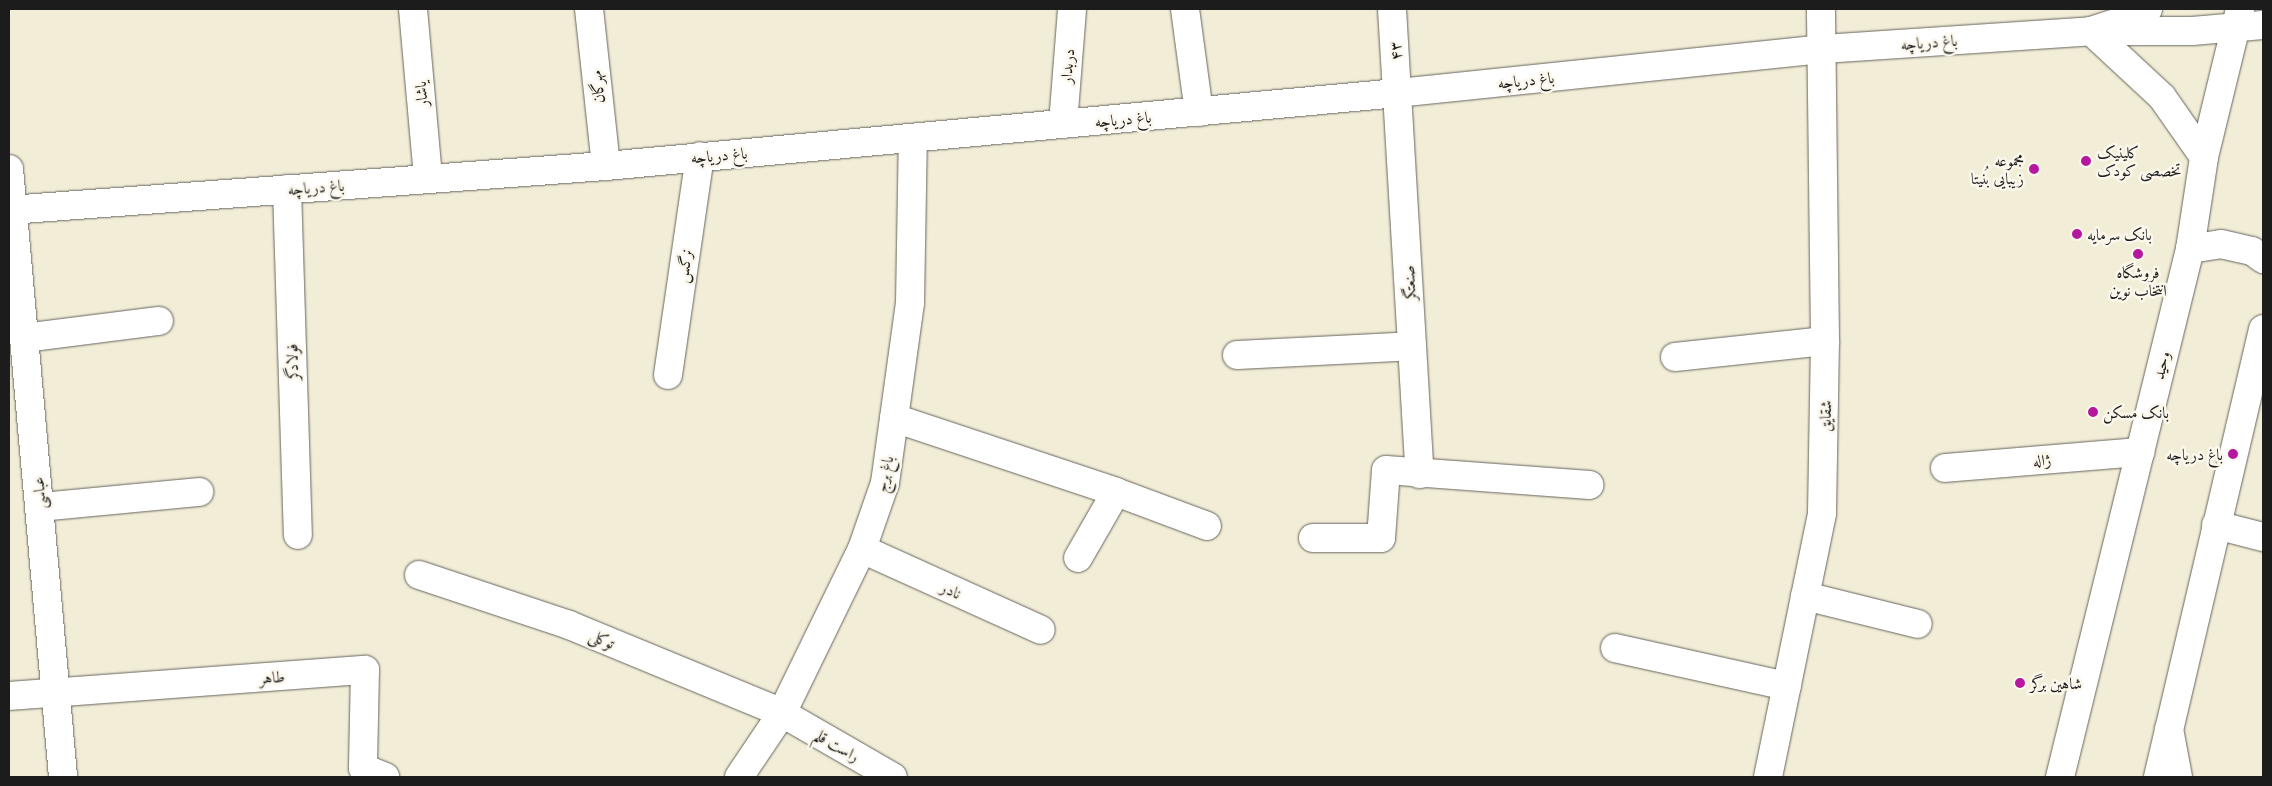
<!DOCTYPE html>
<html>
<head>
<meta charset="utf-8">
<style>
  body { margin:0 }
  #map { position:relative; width:2272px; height:786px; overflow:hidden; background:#f2edd7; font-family:"Gentium Book Plus",Amiri,serif }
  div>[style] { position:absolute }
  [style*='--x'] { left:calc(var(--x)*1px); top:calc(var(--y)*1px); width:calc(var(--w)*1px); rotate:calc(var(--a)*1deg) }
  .roads { filter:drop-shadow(0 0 1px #67655d) drop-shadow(0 0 1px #67655d) }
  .minor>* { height:28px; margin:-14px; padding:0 14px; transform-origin:14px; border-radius:14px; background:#fff }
  .major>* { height:28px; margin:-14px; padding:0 14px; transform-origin:14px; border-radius:14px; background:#fff }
  .dots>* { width:14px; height:14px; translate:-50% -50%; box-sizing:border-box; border:2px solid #fbf7ec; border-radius:50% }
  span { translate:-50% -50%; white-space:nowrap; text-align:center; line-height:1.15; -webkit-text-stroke:5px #fbf7ec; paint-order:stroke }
  .street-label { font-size:16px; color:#1c1c1c }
  .poi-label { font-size:16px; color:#1c1c1c }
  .left { translate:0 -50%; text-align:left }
  .right { translate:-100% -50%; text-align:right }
  .frame { position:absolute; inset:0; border:10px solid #1c1c1c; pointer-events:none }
</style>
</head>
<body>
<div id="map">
  <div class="roads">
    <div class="minor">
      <i style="--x:413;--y:9;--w:170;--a:84.9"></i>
      <i style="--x:589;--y:9;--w:158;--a:83.8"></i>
      <i style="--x:1185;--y:9;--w:104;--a:82.3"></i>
      <i style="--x:1392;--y:9;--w:466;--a:86.6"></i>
      <i style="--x:1063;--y:124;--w:115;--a:-85.5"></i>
      <i style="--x:9;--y:169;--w:610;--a:84.92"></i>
      <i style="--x:287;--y:189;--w:346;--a:88.2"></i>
      <i style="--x:9;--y:210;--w:599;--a:-4.22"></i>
      <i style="--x:606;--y:166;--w:795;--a:-5.27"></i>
      <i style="--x:1398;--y:93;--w:427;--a:-5.9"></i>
      <i style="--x:1823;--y:49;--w:269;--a:-3.8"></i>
      <i style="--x:2091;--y:31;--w:101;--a:0"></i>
      <i style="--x:2192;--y:31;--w:71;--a:-4.8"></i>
      <i style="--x:24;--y:338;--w:136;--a:-7.2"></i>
      <i style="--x:1237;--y:355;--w:175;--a:-2.9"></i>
      <i style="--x:1675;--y:357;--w:151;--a:-6.1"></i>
      <i style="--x:668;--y:375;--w:221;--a:-81.7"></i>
      <i style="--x:894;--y:418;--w:234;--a:18.4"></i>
      <i style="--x:1116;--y:492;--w:76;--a:119.9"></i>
      <i style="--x:1945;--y:468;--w:196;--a:-4.7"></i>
      <i style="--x:1116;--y:492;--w:97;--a:20.5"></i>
      <i style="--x:40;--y:507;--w:160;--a:-5.4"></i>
      <i style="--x:2216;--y:525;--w:49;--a:14.3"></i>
      <i style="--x:1313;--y:538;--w:68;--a:0"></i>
      <i style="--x:1381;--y:538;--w:68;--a:-85.8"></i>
      <i style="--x:1386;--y:470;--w:204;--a:4.2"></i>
      <i style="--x:862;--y:549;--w:196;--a:24.3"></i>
      <i style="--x:419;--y:575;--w:158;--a:18.4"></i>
      <i style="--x:569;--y:625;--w:230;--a:22.4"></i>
      <i style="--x:782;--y:713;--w:128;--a:30"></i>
      <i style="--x:1805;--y:596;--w:116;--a:13.9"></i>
      <i style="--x:1615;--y:648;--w:176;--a:12.5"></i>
      <i style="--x:9;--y:696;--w:357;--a:-4.2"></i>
      <i style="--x:365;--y:670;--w:98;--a:91.2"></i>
      <i style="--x:363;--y:768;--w:24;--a:22"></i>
      <i style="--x:2169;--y:729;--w:49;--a:79.4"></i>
      <i style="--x:739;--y:777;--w:77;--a:-56.1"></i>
      <i style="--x:782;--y:713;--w:182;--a:-64"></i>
      <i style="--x:862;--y:549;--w:70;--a:-70.8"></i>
      <i style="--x:885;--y:483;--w:182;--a:-82.1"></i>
      <i style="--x:910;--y:303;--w:165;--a:-89"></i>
      <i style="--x:1768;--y:777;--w:269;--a:-78.4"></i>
      <i style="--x:1822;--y:513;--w:172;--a:-89"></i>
      <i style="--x:1825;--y:341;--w:332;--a:-90.7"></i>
    </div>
    <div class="major">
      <i style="--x:2148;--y:9;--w:10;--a:143"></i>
      <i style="--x:2140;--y:15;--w:52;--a:161.9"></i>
      <i style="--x:2091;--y:31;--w:97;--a:42.9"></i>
      <i style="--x:2162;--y:97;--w:73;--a:55"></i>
      <i style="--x:2190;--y:249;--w:31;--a:-9"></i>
      <i style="--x:2221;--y:244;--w:32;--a:13"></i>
      <i style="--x:2252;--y:251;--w:14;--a:36"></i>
      <i style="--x:2060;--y:777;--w:544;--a:-76.17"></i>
      <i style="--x:2190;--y:249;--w:93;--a:-81.3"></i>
      <i style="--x:2204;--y:157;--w:152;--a:-76.3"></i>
      <i style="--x:2158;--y:777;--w:460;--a:-76.8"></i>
    </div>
  </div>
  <div class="dots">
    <i style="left:2086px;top:161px;background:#b5179e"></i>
    <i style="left:2034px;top:169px;background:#b5179e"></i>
    <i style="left:2077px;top:234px;background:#b5179e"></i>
    <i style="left:2138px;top:254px;background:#b5179e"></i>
    <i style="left:2093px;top:412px;background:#b5179e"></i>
    <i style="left:2233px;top:454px;background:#b5179e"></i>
    <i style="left:2020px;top:683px;background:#b5179e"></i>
  </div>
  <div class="street-label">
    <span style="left:1929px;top:42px;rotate:-4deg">باغ دریاچه</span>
    <span style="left:1395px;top:51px;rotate:-94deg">۴۳</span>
    <span style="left:1067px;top:66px;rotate:-85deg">دربدار</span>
    <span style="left:1526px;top:80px;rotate:-6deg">باغ دریاچه</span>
    <span style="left:597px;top:87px;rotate:-96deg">مهرگان</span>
    <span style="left:421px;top:94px;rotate:-95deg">یاشار</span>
    <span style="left:1123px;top:119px;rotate:-5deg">باغ دریاچه</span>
    <span style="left:719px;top:155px;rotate:-5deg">باغ دریاچه</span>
    <span style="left:316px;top:187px;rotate:-4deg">باغ دریاچه</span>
    <span style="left:684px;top:266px;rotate:-82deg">نرگس</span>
    <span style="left:1409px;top:283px;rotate:-93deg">صنعتگر</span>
    <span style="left:292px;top:362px;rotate:-92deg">فولادگر</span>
    <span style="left:2161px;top:365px;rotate:-76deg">وحید</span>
    <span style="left:1825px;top:416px;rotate:-88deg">شقایق</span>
    <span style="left:2042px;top:460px;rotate:-4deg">ژاله</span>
    <span style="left:884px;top:474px;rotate:-78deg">باغ برج</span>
    <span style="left:39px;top:493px;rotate:-95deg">عباسی</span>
    <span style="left:951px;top:590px;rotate:24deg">نادر</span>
    <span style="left:602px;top:639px;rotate:22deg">توکلی</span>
    <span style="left:272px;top:677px;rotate:-4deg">طاهر</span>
    <span style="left:837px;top:745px;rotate:30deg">راست قلم</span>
  </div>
  <div class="poi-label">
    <span class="left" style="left:2097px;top:161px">کلینیک<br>تخصصی کودک</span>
    <span class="right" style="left:2024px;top:169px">مجموعه<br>زیبایی بُنیتا</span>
    <span class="left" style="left:2087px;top:234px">بانک سرمایه</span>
    <span style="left:2138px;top:281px">فروشگاه<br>انتخاب نوین</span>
    <span class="left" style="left:2103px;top:412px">بانک مسکن</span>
    <span class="right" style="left:2223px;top:454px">باغ دریاچه</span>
    <span class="left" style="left:2030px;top:683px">شاهین برگر</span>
  </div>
  <div class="frame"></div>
</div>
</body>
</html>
